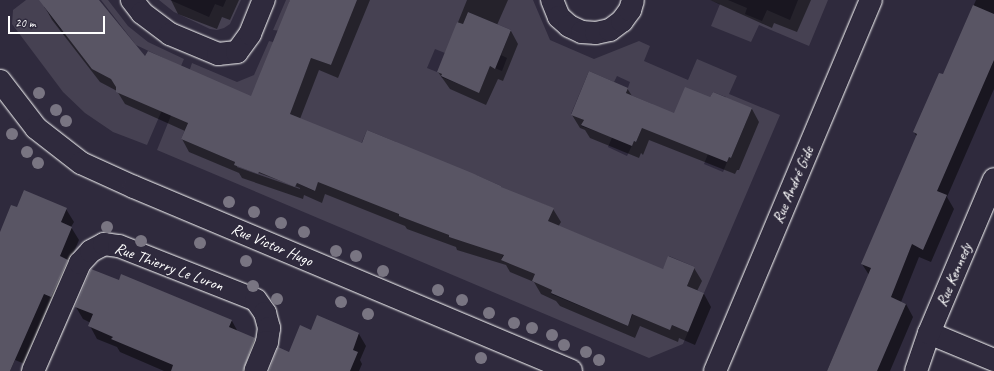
<!DOCTYPE html>
<html>
<head>
<meta charset="utf-8">
<style>
  body { margin:0 }
  #map { position:relative; width:994px; height:371px; overflow:hidden; background:#2f2a3d; font-family:Caveat,sans-serif }
  div>[style] { position:absolute }
  [style*='--x'] { left:calc(var(--x)*1px); top:calc(var(--y)*1px); width:calc(var(--w)*1px); rotate:calc(var(--a)*1deg) }
  .green>* { inset:0; background:#464152 }
  .shadow>* { inset:0; background:#0007 }
  .building>* { inset:0; background:#595564 }
  .roads { filter:drop-shadow(0 0 1px #fff) drop-shadow(0 0 1px #fff) }
  .minor>* { height:22px; margin:-11px; padding:0 11px; transform-origin:11px; border-radius:11px; background:#2f2a3d }
  .trees>* { width:12px; height:12px; margin:-6px; border-radius:50%; background:#797582 }
  span { translate:-50% -50%; white-space:nowrap; text-align:center; line-height:1.15; -webkit-text-stroke:3px #2f2a3d; paint-order:stroke }
  .street-label { font-size:16px; color:#fff }
  .scale { position:absolute; left:8px; top:16px; width:97px; height:18px; box-sizing:border-box; border:2px solid #fff; border-top:0; padding-left:5px; font-size:12px; line-height:14px; white-space:nowrap; color:#fff; -webkit-text-stroke:3px #2f2a3d; paint-order:stroke }
</style>
</head>
<body>
<div id="map">
  <div class="green">
    <i style="clip-path:polygon(26px 0,52px 0,44px 7px,61px 30px,70px 23px,71px 41px,89px 65px,174px 63px,136px 45px,101px 0,108px 0,128px 26px,148px 42px,184px 59px,147px 145px,113px 132px,85px 113px,63px 92px,12px 24px,13px 10px)"></i>
    <i style="clip-path:polygon(159px 0,170px 0,209px 17px,215px 4px,223px 7px,226px 0,241px 0,230px 24px,224px 28px,217px 30px,210px 29px,174px 12px)"></i>
    <i style="clip-path:polygon(evenodd,286px 0,290px 0,289px 3px,357px 0,533px 0,550px 40px,594px 59px,639px 41px,650px 46px,644px 61px,688px 80px,697px 59px,737px 76px,729px 94px,780px 115px,704px 293px,687px 286px,695px 267px,669px 256px,650px 300px,600px 243px,573px 232px,536px 249px,553px 208px,525px 197px,483px 229px,501px 186px,476px 175px,468px 194px,379px 181px,396px 142px,367px 130px,359px 149px,338px 134px,188px 75px,192px 63px,237px 82px,254px 75px,269px 41px,273px 42px,304px 76px,311px 58px,331px 65px,341px 38px,273px 30px,286px 0,468px 12px,511px 30px,501px 55px,507px 58px,502px 71px,490px 66px,479px 92px,441px 77px,442px 74px,427px 68px,435px 49px,450px 55px,457px 22px,463px 24px,468px 12px,286px 0,589px 71px,614px 82px,617px 76px,630px 82px,626px 93px,652px 104px,636px 142px,634px 141px,627px 156px,608px 147px,614px 133px,598px 132px,581px 126px,584px 120px,571px 114px,589px 71px,286px 0,713px 92px,726px 97px,721px 109px,747px 120px,731px 158px,729px 157px,723px 172px,704px 164px,710px 149px,710px 97px,713px 92px)"></i>
    <i style="clip-path:polygon(710px 0,728px 0,747px 8px,745px 14px,762px 21px,767px 10px,790px 20px,798px 0,828px 0,809px 46px,759px 25px,751px 42px,711px 26px,720px 4px)"></i>
    <i style="clip-path:polygon(172px 113px,189px 120px,181px 139px,235px 162px,234px 165px,258px 174px,264px 162px,295px 187px,297px 183px,314px 191px,322px 172px,400px 212px,399px 216px,423px 225px,426px 219px,451px 233px,449px 237px,484px 247px,503px 255px,501px 260px,532px 258px,552px 290px,551px 294px,602px 315px,628px 326px,637px 304px,670px 329px,672px 325px,688px 332px,683px 344px,649px 358px,157px 150px)"></i>
  </div>
  <div class="shadow">
    <i style="clip-path:polygon(evenodd,54px 0,98px 0,146px 58px,252px 98px,291px 0,370px 0,338px 78px,319px 70px,300px 119px,362px 145px,502px 189px,553px 209px,561px 222px,558px 227px,663px 270px,694px 268px,702px 281px,697px 291px,704px 294px,711px 307px,695px 345px,679px 338px,678px 342px,640px 326px,635px 338px,560px 306px,556px 301px,541px 294px,534px 282px,510px 272px,506px 265px,457px 250px,456px 247px,407px 229px,405px 226px,325px 194px,322px 203px,304px 195px,303px 199px,242px 178px,239px 173px,189px 152px,182px 139px,185px 131px,125px 104px,117px 91px,100px 82px,52px 20px,45px 7px,54px 0,237px 165px,300px 188px,300px 189px,237px 167px,237px 165px)"></i>
    <i style="clip-path:polygon(171px 0,239px 0,230px 20px,222px 17px,217px 29px,178px 14px)"></i>
    <i style="clip-path:polygon(467px 0,508px 0,497px 25px,511px 31px,518px 44px,503px 81px,498px 79px,486px 105px,450px 89px,438px 72px)"></i>
    <i style="clip-path:polygon(710px 0,811px 0,797px 32px,774px 23px,772px 28px)"></i>
    <i style="clip-path:polygon(976px 0,994px 0,994px 89px,947px 197px,954px 209px,931px 262px,919px 257px,901px 302px,906px 304px,913px 317px,890px 371px,827px 371px,869px 275px,862px 264px,917px 137px,914px 132px,943px 76px)"></i>
    <i style="clip-path:polygon(627px 88px,632px 96px,675px 115px,711px 99px,713px 93px,752px 109px,759px 122px,739px 170px,737px 170px,735px 174px,649px 140px,643px 155px,641px 153px,639px 158px,590px 138px,585px 130px,580px 128px,572px 115px)"></i>
    <i style="clip-path:polygon(66px 209px,74px 222px,71px 227px,79px 240px,25px 364px,15px 360px,10px 371px,1px 371px,0 242px)"></i>
    <i style="clip-path:polygon(119px 281px,163px 292px,232px 321px,238px 332px,254px 339px,262px 351px,254px 371px,164px 371px,120px 352px,117px 347px,97px 339px,90px 326px,91px 323px,83px 319px,76px 307px)"></i>
    <i style="clip-path:polygon(312px 331px,359px 334px,366px 346px,360px 360px,362px 364px,359px 371px,270px 371px)"></i>
  </div>
  <div class="building">
    <i style="clip-path:polygon(39px 0,99px 0,145px 56px,148px 51px,251px 96px,290px 0,357px 0,331px 65px,311px 58px,290px 114px,362px 143px,367px 130px,472px 173px,501px 186px,501px 187px,554px 208px,548px 221px,663px 269px,668px 256px,695px 267px,687px 286px,704px 293px,688px 332px,672px 325px,670px 330px,632px 314px,628px 326px,551px 293px,552px 290px,532px 281px,535px 274px,501px 260px,504px 255px,449px 237px,449px 235px,399px 216px,399px 214px,318px 182px,315px 191px,297px 183px,295px 187px,259px 172px,258px 174px,234px 165px,235px 162px,181px 139px,188px 123px,116px 92px,116px 87px,111px 79px,92px 69px)"></i>
    <i style="clip-path:polygon(973px 5px,994px 14px,994px 60px,937px 191px,947px 195px,923px 250px,912px 244px,891px 297px,906px 304px,877px 371px,827px 371px,871px 268px,861px 264px,917px 134px,913px 132px,939px 73px,943px 74px)"></i>
    <i style="clip-path:polygon(468px 12px,511px 30px,495px 69px,490px 66px,479px 93px,441px 76px,442px 74px,437px 72px,457px 22px,463px 24px)"></i>
    <i style="clip-path:polygon(589px 71px,628px 88px,626px 93px,674px 113px,685px 87px,710px 97px,713px 92px,752px 108px,731px 158px,729px 157px,727px 162px,642px 128px,636px 142px,634px 141px,632px 146px,581px 125px,584px 120px,571px 115px)"></i>
    <i style="clip-path:polygon(24px 190px,67px 208px,61px 222px,72px 227px,60px 256px,68px 260px,51px 297px,44px 294px,10px 371px,0 371px,0 232px,11px 205px,17px 207px)"></i>
    <i style="clip-path:polygon(91px 269px,119px 280px,121px 274px,232px 320px,229px 327px,255px 338px,243px 371px,171px 371px,173px 365px,111px 339px,113px 337px,88px 326px,93px 314px,75px 307px)"></i>
    <i style="clip-path:polygon(317px 315px,359px 333px,353px 350px,358px 352px,350px 371px,269px 371px,278px 347px,289px 352px,300px 325px,311px 330px)"></i>
  </div>
  <div class="roads">
    <div class="minor">
      <i style="--x:132;--y:0;--w:16;--a:52"></i>
      <i style="--x:142;--y:13;--w:35;--a:37"></i>
      <i style="--x:170;--y:34;--w:52;--a:22.6"></i>
      <i style="--x:218;--y:54;--w:19;--a:-6"></i>
      <i style="--x:237;--y:52;--w:22;--a:-54"></i>
      <i style="--x:250;--y:34;--w:37;--a:-68"></i>
      <i style="--x:552;--y:0;--w:18;--a:68"></i>
      <i style="--x:559;--y:17;--w:13;--a:42"></i>
      <i style="--x:569;--y:26;--w:14;--a:25"></i>
      <i style="--x:582;--y:32;--w:14;--a:4"></i>
      <i style="--x:596;--y:33;--w:14;--a:-12"></i>
      <i style="--x:610;--y:30;--w:15;--a:-37"></i>
      <i style="--x:622;--y:21;--w:14;--a:-54"></i>
      <i style="--x:630;--y:10;--w:10;--a:-73"></i>
      <i style="--x:0;--y:81;--w:59;--a:52.5"></i>
      <i style="--x:36;--y:128;--w:57;--a:37.9"></i>
      <i style="--x:81;--y:163;--w:58;--a:24.4"></i>
      <i style="--x:134;--y:187;--w:474;--a:22.8"></i>
      <i style="--x:929;--y:333;--w:70;--a:22.6"></i>
      <i style="--x:33;--y:371;--w:118;--a:-66.5"></i>
      <i style="--x:80;--y:263;--w:16;--a:-47"></i>
      <i style="--x:91;--y:251;--w:15;--a:-28"></i>
      <i style="--x:104;--y:244;--w:15;--a:8"></i>
      <i style="--x:119;--y:246;--w:147;--a:21.5"></i>
      <i style="--x:256;--y:300;--w:16;--a:55"></i>
      <i style="--x:265;--y:313;--w:16;--a:75"></i>
      <i style="--x:269;--y:328;--w:14;--a:98"></i>
      <i style="--x:267;--y:342;--w:31;--a:112"></i>
      <i style="--x:715;--y:371;--w:402;--a:-67.2"></i>
      <i style="--x:916;--y:371;--w:40;--a:-71.1"></i>
      <i style="--x:929;--y:333;--w:167;--a:-67.1"></i>
    </div>
  </div>
  <div class="trees">
    <i style="left:39px;top:93px"></i>
    <i style="left:56px;top:110px"></i>
    <i style="left:66px;top:121px"></i>
    <i style="left:12px;top:134px"></i>
    <i style="left:27px;top:152px"></i>
    <i style="left:38px;top:163px"></i>
    <i style="left:229px;top:202px"></i>
    <i style="left:254px;top:212px"></i>
    <i style="left:281px;top:223px"></i>
    <i style="left:107px;top:227px"></i>
    <i style="left:304px;top:232px"></i>
    <i style="left:141px;top:241px"></i>
    <i style="left:200px;top:243px"></i>
    <i style="left:336px;top:251px"></i>
    <i style="left:356px;top:256px"></i>
    <i style="left:246px;top:261px"></i>
    <i style="left:383px;top:271px"></i>
    <i style="left:253px;top:286px"></i>
    <i style="left:438px;top:290px"></i>
    <i style="left:277px;top:299px"></i>
    <i style="left:462px;top:300px"></i>
    <i style="left:341px;top:302px"></i>
    <i style="left:489px;top:313px"></i>
    <i style="left:368px;top:314px"></i>
    <i style="left:514px;top:323px"></i>
    <i style="left:532px;top:328px"></i>
    <i style="left:552px;top:335px"></i>
    <i style="left:564px;top:345px"></i>
    <i style="left:586px;top:352px"></i>
    <i style="left:481px;top:358px"></i>
    <i style="left:599px;top:360px"></i>
  </div>
  <div class="street-label">
    <span style="left:793px;top:185px;rotate:-67deg">Rue André Gide</span>
    <span style="left:272px;top:245px;rotate:23deg">Rue Victor Hugo</span>
    <span style="left:169px;top:267px;rotate:20deg">Rue Thierry Le Luron</span>
    <span style="left:954px;top:275px;rotate:-67deg">Rue Kennedy</span>
  </div>
  <div class="scale">20 m</div>
</div>
</body>
</html>
